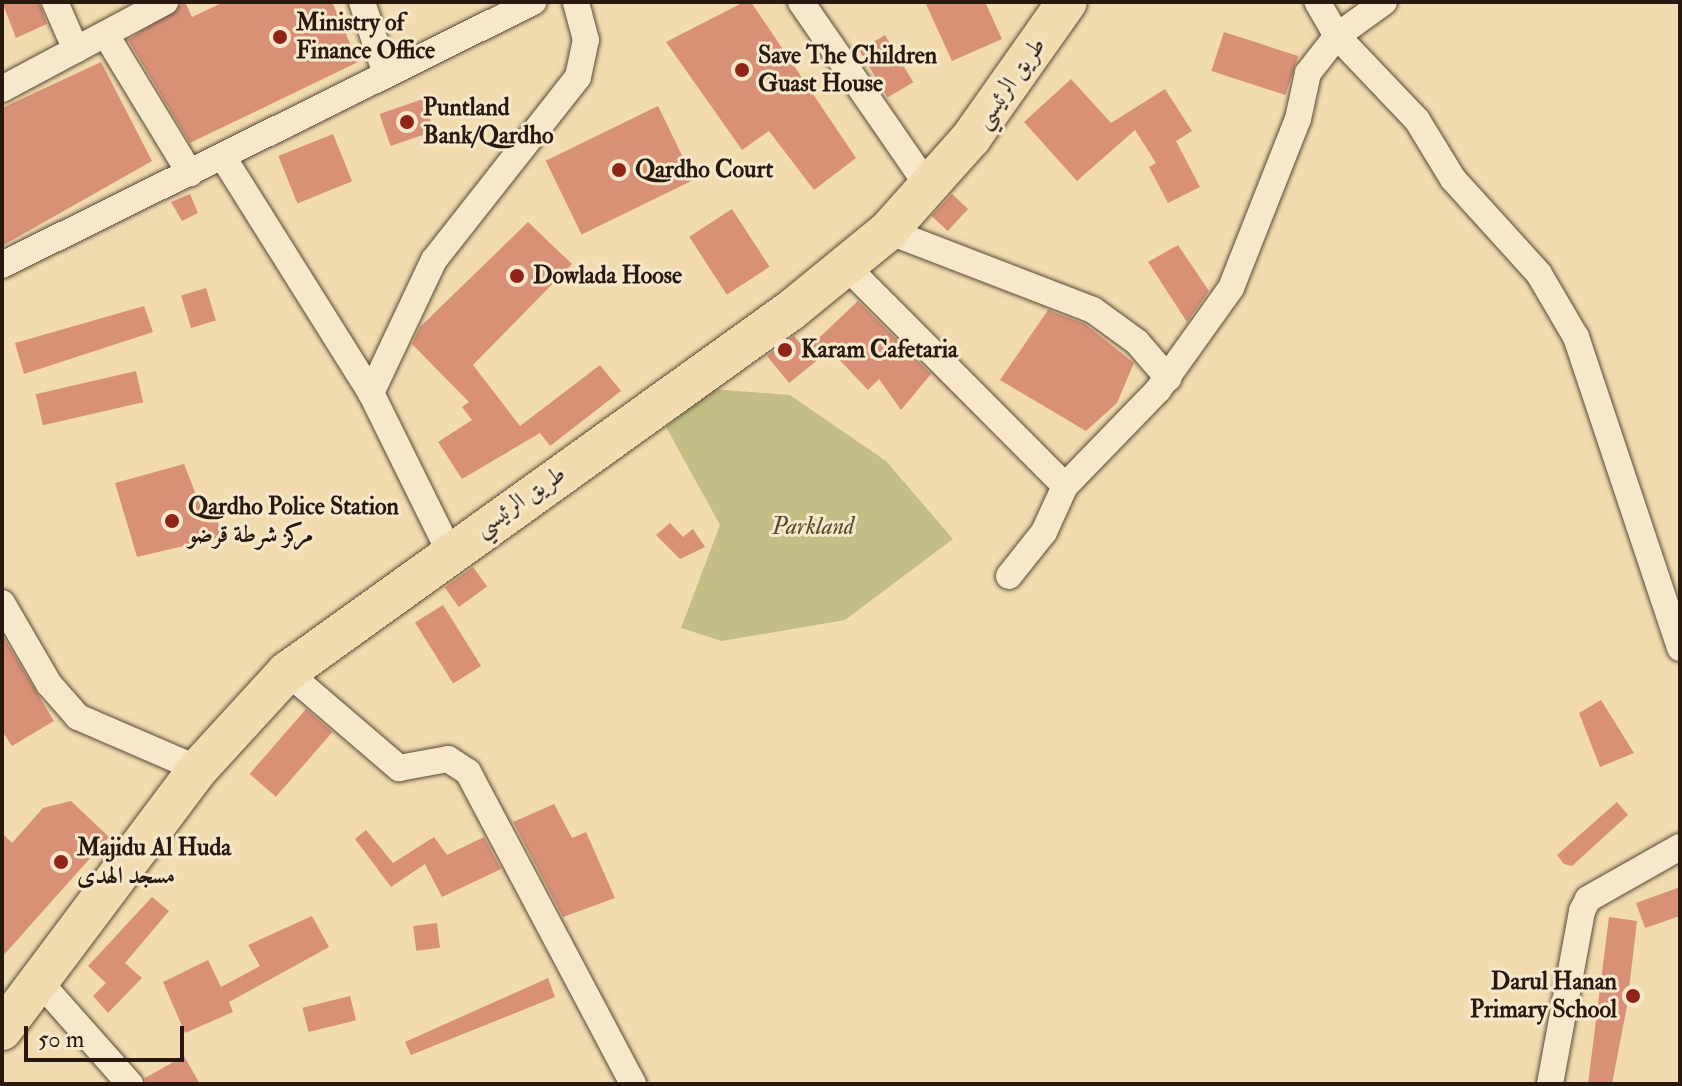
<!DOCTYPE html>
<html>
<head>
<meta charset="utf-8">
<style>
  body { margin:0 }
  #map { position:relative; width:1682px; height:1086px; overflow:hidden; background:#f2dcaf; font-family:"IM FELL Double Pica",Amiri,serif }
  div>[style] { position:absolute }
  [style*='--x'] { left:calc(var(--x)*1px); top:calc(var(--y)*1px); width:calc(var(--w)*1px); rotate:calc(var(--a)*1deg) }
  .green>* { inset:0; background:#c2be86 }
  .building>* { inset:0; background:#d89176; transform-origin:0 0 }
  .roads { filter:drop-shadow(0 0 2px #5a4938) drop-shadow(0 0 2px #5a4938) }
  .street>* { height:26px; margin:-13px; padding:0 13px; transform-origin:13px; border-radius:13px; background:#f7e8cb }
  .primary>* { height:40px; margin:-20px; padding:0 20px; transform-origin:20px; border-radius:20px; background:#f2dcaf }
  .dots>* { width:22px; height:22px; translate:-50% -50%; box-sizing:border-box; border:4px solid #f7e8cb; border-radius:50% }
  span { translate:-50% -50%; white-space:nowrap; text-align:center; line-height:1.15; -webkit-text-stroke:6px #f7e8cb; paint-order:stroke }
  .poi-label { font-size:24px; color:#281810; font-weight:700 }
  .left { translate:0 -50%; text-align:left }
  .right { translate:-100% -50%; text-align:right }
  .street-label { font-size:24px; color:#281810 }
  .park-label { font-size:24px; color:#564a33; font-style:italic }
  .frame { position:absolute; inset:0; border:4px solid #281810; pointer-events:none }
  .scale { position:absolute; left:24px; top:1026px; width:160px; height:36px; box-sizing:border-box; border:4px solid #281810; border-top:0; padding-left:10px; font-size:24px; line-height:28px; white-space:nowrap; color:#281810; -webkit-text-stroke:6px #f7e8cb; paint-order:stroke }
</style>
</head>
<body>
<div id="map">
  <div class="green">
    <i style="clip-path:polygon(712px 389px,790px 395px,886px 461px,953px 539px,845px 620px,722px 641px,681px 628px,720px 525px,666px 427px)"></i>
  </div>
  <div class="building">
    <i style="clip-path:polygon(2px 2px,39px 2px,47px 24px,16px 38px)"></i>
    <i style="clip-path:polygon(185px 2px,192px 17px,224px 2px,332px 2px,358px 62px,190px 143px,128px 40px)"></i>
    <i style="clip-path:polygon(744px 2px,751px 2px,856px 158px,814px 190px,769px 131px,742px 150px,666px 42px)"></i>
    <i style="clip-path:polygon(925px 2px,985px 2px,1002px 39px,952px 61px)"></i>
    <i style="left:1224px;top:32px;width:78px;height:41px;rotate:18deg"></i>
    <i style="left:885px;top:35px;width:55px;height:30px;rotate:59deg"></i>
    <i style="clip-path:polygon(101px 62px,152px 161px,2px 246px,2px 108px)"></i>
    <i style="clip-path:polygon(1071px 79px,1111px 123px,1165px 89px,1192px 131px,1176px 141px,1200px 187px,1168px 203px,1149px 167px,1156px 163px,1135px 130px,1077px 181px,1024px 122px)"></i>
    <i style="left:423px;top:99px;width:34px;height:46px;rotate:71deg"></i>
    <i style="left:658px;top:106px;width:82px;height:125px;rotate:64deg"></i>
    <i style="left:333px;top:134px;width:51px;height:59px;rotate:68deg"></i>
    <i style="clip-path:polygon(190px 194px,198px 213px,182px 221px,171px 202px)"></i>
    <i style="left:952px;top:194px;width:22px;height:30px;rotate:43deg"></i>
    <i style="left:732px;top:209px;width:69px;height:51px;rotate:57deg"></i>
    <i style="clip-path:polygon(528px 222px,572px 264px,473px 365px,520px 426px,600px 365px,621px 391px,550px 446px,540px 433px,462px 479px,438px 442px,472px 420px,462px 407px,469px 402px,412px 344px,420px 327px)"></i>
    <i style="clip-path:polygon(1178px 245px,1209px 291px,1187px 322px,1148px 262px)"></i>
    <i style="left:206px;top:288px;width:34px;height:26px;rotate:73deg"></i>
    <i style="clip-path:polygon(858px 301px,931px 374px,901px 410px,879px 379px,868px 390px,830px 350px,789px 383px,767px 356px,794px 336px,806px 350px)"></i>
    <i style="clip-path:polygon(144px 306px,153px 332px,24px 374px,15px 343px)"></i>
    <i style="clip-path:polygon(1048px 310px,1085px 324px,1134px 363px,1117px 403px,1086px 431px,1000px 380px)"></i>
    <i style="left:136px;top:371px;width:32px;height:103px;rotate:77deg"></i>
    <i style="clip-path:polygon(184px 464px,200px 505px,212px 502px,222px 537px,137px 557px,115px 483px)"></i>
    <i style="clip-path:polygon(670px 523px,683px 537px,693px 529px,705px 547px,680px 559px,656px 535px)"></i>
    <i style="left:473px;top:567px;width:24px;height:35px;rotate:54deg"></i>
    <i style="left:443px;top:605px;width:72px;height:33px;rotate:58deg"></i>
    <i style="clip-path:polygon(2px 635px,54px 721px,12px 746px,2px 731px)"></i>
    <i style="clip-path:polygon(1601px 700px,1634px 753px,1600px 767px,1579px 713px)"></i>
    <i style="left:306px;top:709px;width:35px;height:86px;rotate:41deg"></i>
    <i style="clip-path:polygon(71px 801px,109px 837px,2px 957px,2px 833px,12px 843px,43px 808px)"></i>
    <i style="clip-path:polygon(1617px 802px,1628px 815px,1572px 866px,1564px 864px,1557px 855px)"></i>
    <i style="clip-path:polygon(554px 804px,572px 838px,586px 832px,615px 898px,563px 917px,513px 822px)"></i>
    <i style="clip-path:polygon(366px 830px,393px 863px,434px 837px,447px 855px,484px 837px,501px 869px,442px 897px,425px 864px,391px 887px,355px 839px)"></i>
    <i style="clip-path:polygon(1680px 887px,1680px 916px,1645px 928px,1636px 903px)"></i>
    <i style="clip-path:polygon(152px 897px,169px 911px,125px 963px,142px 978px,108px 1013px,93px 996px,106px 983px,88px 966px)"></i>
    <i style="clip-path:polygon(312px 916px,329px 947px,229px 1002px,233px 1012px,185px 1033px,163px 982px,208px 960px,221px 987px,260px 966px,248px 945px)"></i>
    <i style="clip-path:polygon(1609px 917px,1637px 921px,1627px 1006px,1612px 1084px,1588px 1084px)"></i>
    <i style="left:437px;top:923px;width:25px;height:24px;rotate:83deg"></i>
    <i style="clip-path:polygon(548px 978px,555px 997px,411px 1055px,405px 1042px)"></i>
    <i style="left:350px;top:996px;width:25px;height:49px;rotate:76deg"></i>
    <i style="clip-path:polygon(184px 1056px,200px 1084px,146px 1084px,145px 1078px)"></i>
  </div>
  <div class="roads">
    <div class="street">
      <i style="--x:55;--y:2;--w:52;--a:66.4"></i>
      <i style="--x:362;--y:2;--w:73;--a:71.6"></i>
      <i style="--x:801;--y:2;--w:224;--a:55.4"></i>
      <i style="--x:1384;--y:2;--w:58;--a:144.1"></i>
      <i style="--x:1337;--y:36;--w:116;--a:46.4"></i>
      <i style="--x:1417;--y:120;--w:69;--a:58.6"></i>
      <i style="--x:1453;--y:179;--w:128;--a:47.8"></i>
      <i style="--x:1539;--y:274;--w:73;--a:59.6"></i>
      <i style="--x:1576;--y:337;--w:328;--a:71.5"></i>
      <i style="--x:106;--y:35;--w:162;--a:58.7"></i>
      <i style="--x:2;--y:89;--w:185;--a:-28.1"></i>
      <i style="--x:223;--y:157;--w:279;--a:57.9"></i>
      <i style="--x:371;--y:393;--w:176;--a:63.7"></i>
      <i style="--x:888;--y:231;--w:220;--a:21.1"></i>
      <i style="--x:1093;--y:310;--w:54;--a:36"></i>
      <i style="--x:1137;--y:342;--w:48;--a:49.3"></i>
      <i style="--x:2;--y:265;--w:593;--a:-26.35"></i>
      <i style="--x:846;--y:266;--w:310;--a:45.1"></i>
      <i style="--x:371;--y:393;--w:147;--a:-64.7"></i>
      <i style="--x:434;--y:260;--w:233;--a:-51.8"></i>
      <i style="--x:578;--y:77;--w:38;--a:-78"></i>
      <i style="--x:586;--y:40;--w:39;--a:-105"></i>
      <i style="--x:1009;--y:576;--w:56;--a:-51.5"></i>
      <i style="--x:1044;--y:532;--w:51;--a:-65.5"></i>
      <i style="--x:1065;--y:486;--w:134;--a:-45.9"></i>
      <i style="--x:1158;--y:390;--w:125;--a:-54.4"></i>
      <i style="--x:1231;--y:288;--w:182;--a:-68.4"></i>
      <i style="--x:1298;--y:119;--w:47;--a:-77.7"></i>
      <i style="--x:1308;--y:73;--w:47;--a:-51.9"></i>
      <i style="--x:1337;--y:36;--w:39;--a:-120"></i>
      <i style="--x:2;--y:603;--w:94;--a:59.9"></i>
      <i style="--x:49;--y:684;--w:44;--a:48.7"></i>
      <i style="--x:78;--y:717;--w:131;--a:23.4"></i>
      <i style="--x:287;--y:672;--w:148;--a:40.6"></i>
      <i style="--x:399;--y:768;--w:50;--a:-10.4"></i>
      <i style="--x:448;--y:759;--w:24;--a:33"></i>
      <i style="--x:468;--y:772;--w:353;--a:62.1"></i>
      <i style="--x:38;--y:980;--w:139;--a:48.5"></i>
      <i style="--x:1550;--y:1084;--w:176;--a:-79.5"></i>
      <i style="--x:1582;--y:911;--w:13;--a:-63"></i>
      <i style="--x:1588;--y:899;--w:106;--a:-29.5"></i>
    </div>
    <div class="primary">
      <i style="--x:2;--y:1030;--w:326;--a:-53.1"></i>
      <i style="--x:198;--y:769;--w:132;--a:-47.5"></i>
      <i style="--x:287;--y:672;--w:619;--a:-35.67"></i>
      <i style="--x:790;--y:311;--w:127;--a:-39.2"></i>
      <i style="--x:888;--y:231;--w:125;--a:-48.3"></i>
      <i style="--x:971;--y:138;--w:166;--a:-54.8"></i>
    </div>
  </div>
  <div class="dots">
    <i style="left:280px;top:37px;background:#8f2418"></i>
    <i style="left:742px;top:70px;background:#8f2418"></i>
    <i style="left:407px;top:122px;background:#8f2418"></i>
    <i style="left:619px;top:170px;background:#8f2418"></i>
    <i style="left:517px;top:276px;background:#8f2418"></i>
    <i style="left:785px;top:350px;background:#8f2418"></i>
    <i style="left:172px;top:521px;background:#8f2418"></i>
    <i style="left:61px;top:862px;background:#8f2418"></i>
    <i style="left:1633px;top:996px;background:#8f2418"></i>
  </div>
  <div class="poi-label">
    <span class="left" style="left:296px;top:37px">Ministry of<br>Finance Office</span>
    <span class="left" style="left:758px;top:70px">Save The Children<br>Guast House</span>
    <span class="left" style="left:423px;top:122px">Puntland<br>Bank/Qardho</span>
    <span class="left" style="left:635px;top:170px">Qardho Court</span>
    <span class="left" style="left:533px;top:276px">Dowlada Hoose</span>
    <span class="left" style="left:801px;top:350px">Karam Cafetaria</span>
    <span class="left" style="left:188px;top:521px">Qardho Police Station<br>مركز شرطة قرضو</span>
    <span class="left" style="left:77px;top:862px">Majidu Al Huda<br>مسجد الهدى</span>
    <span class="right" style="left:1617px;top:996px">Darul Hanan<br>Primary School</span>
  </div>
  <div class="street-label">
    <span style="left:1010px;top:83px;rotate:-55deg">طريق الرئيسي</span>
    <span style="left:520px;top:501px;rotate:-35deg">طريق الرئيسي</span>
  </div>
  <div class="park-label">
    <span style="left:813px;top:527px">Parkland</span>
  </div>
  <div class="frame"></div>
  <div class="scale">50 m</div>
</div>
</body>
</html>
